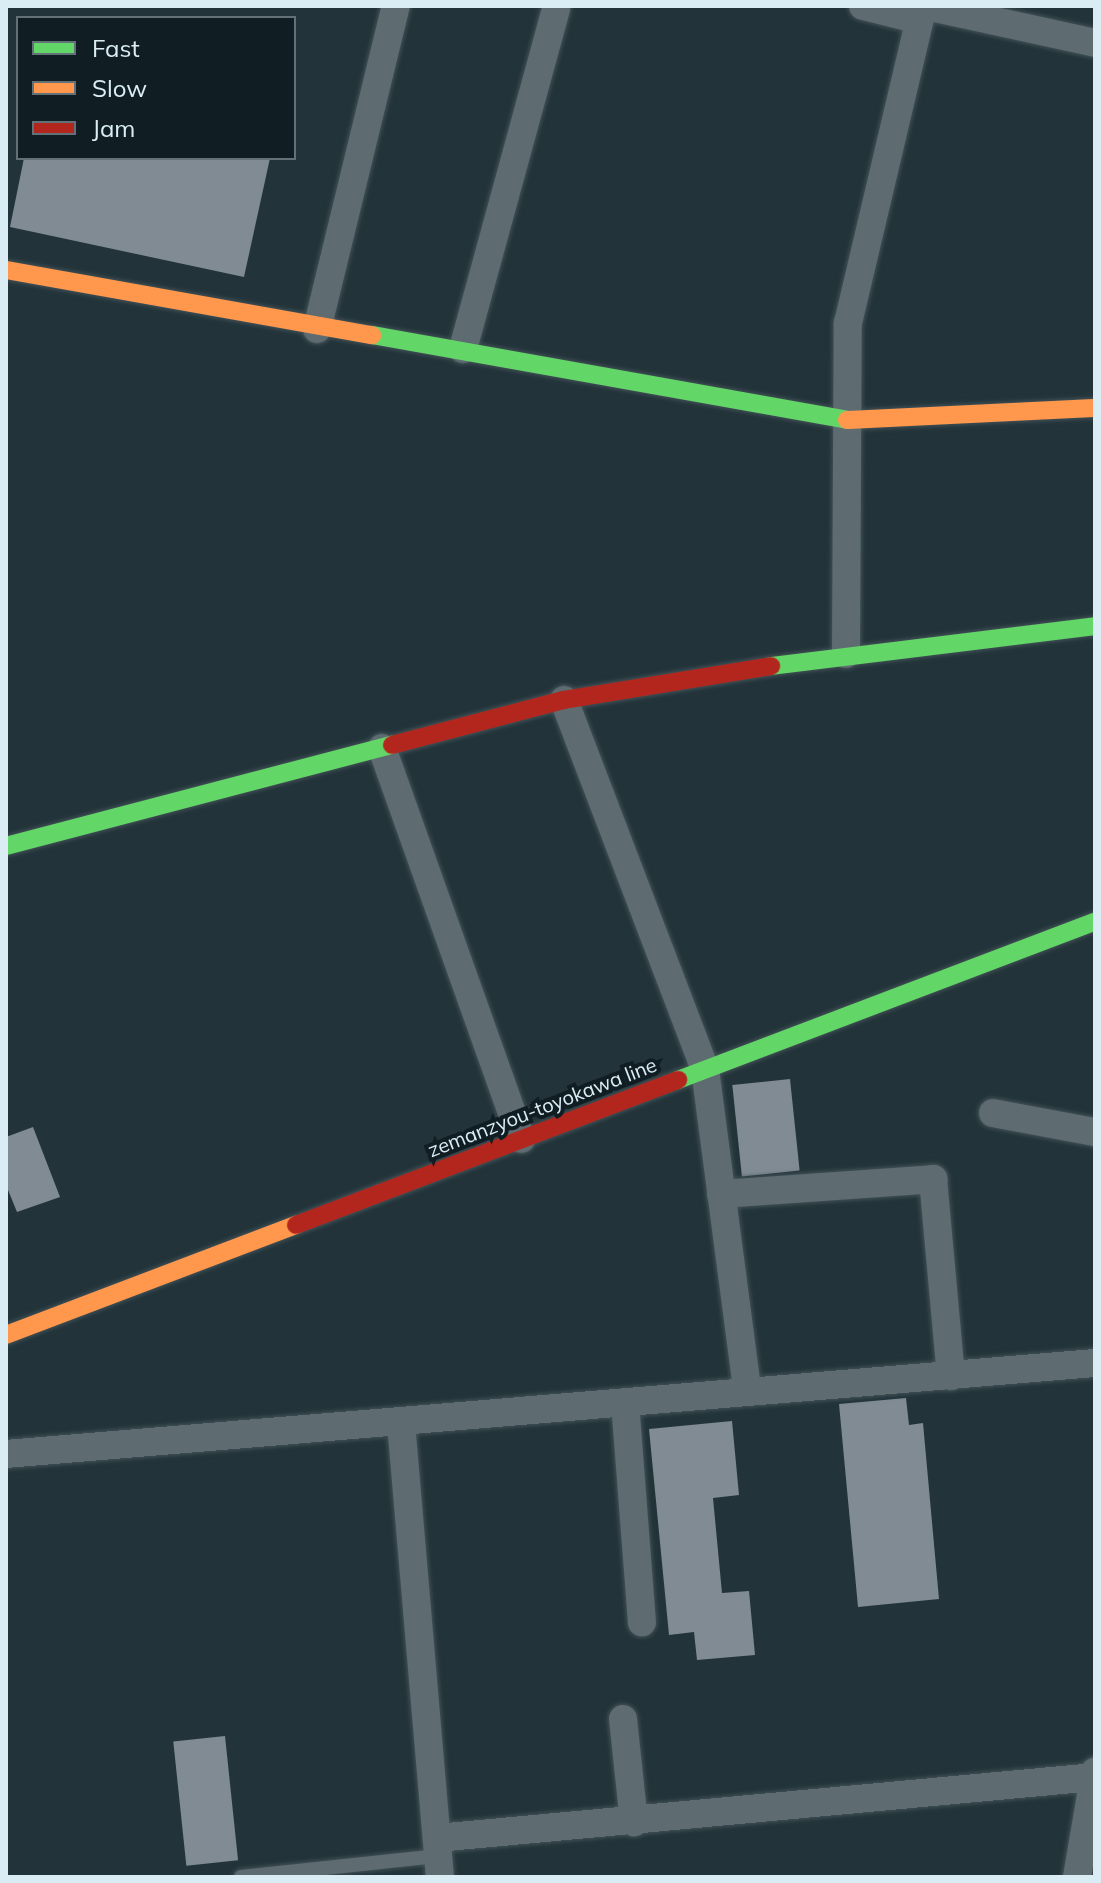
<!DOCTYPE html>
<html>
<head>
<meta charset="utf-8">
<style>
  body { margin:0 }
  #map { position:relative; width:1101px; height:1883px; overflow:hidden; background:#22343a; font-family:Mulish,sans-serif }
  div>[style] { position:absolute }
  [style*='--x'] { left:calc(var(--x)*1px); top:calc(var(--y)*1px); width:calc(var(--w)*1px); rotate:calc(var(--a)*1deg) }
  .building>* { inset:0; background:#808b94; transform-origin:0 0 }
  .roads { filter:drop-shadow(0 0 2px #425156) drop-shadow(0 0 2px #425156) }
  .lane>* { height:14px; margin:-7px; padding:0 7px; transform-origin:7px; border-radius:7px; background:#5e6b71 }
  .street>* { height:28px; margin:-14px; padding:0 14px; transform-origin:14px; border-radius:14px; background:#5e6b71 }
  .fast>* { height:18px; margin:-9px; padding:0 9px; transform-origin:9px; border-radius:9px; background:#63d668 }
  .slow>* { height:18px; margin:-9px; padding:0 9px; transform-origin:9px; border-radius:9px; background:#ff974d }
  .jam>* { height:18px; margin:-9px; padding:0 9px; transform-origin:9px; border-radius:9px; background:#b3261e }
  span { translate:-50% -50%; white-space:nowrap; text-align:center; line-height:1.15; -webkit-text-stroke:8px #101e24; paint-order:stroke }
  .street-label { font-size:20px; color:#daedf4 }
  .frame { position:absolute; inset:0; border:8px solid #daedf4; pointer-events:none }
  .legend { position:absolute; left:16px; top:16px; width:280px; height:144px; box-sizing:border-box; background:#101e24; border:2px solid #617177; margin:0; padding:10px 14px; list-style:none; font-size:24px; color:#daedf4 }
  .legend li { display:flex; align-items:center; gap:16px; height:40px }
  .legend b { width:40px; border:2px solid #617177 }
</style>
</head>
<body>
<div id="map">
  <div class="building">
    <i style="clip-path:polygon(24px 158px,270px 158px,244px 277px,10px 227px)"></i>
    <i style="left:790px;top:1079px;width:92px;height:58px;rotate:84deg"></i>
    <i style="clip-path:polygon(33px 1127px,60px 1197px,17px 1212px,6px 1185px,6px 1137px)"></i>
    <i style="clip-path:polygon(906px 1398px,909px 1425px,923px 1423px,939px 1599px,858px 1607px,839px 1404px)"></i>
    <i style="clip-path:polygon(732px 1421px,739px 1495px,713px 1498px,722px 1593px,749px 1591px,755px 1655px,697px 1660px,694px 1632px,669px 1635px,649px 1429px)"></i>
    <i style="left:225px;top:1736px;width:125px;height:52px;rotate:84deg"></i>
  </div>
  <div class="roads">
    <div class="lane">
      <i style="--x:241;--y:1877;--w:199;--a:-6.1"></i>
    </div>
    <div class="street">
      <i style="--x:863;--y:6;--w:58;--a:14"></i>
      <i style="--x:926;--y:6;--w:173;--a:12.3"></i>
      <i style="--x:317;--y:329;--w:333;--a:-76.3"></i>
      <i style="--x:463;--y:349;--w:353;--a:-74.7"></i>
      <i style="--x:846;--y:654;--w:331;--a:-89.7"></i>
      <i style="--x:848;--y:323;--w:326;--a:-76.7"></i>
      <i style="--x:564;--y:700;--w:395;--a:69.1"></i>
      <i style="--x:705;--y:1069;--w:324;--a:82.5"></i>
      <i style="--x:382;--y:748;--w:415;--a:70.4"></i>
      <i style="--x:993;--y:1113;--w:104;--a:10.6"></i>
      <i style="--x:721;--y:1194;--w:213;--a:-4"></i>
      <i style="--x:933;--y:1179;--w:198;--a:84.8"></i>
      <i style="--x:625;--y:1402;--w:221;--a:85.6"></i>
      <i style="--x:401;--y:1423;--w:456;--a:85.1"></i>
      <i style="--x:6;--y:1454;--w:1093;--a:-4.78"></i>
      <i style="--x:623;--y:1719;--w:104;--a:83.9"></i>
      <i style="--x:437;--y:1838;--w:661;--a:-5.3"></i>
      <i style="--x:1077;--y:1877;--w:107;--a:-80.3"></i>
    </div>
    <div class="fast">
      <i style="--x:372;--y:335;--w:483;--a:10.1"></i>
      <i style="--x:771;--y:666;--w:326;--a:-7"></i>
      <i style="--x:6;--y:846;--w:399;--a:-14.7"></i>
      <i style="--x:678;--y:1080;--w:446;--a:-20.8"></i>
    </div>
    <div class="slow">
      <i style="--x:6;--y:270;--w:372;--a:10.1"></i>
      <i style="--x:847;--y:420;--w:248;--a:-2.8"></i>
      <i style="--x:6;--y:1335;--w:310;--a:-20.8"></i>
    </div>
    <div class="jam">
      <i style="--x:392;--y:745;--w:178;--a:-14.7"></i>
      <i style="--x:564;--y:700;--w:210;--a:-9.3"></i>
      <i style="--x:296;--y:1225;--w:409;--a:-20.8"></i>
    </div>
  </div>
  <div class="street-label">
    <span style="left:542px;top:1107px;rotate:-21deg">zemanzyou-toyokawa line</span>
  </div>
  <div class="frame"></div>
  <ul class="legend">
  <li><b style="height:10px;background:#63d668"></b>Fast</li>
  <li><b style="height:10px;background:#ff974d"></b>Slow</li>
  <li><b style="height:10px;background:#b3261e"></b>Jam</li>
  </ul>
</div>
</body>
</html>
